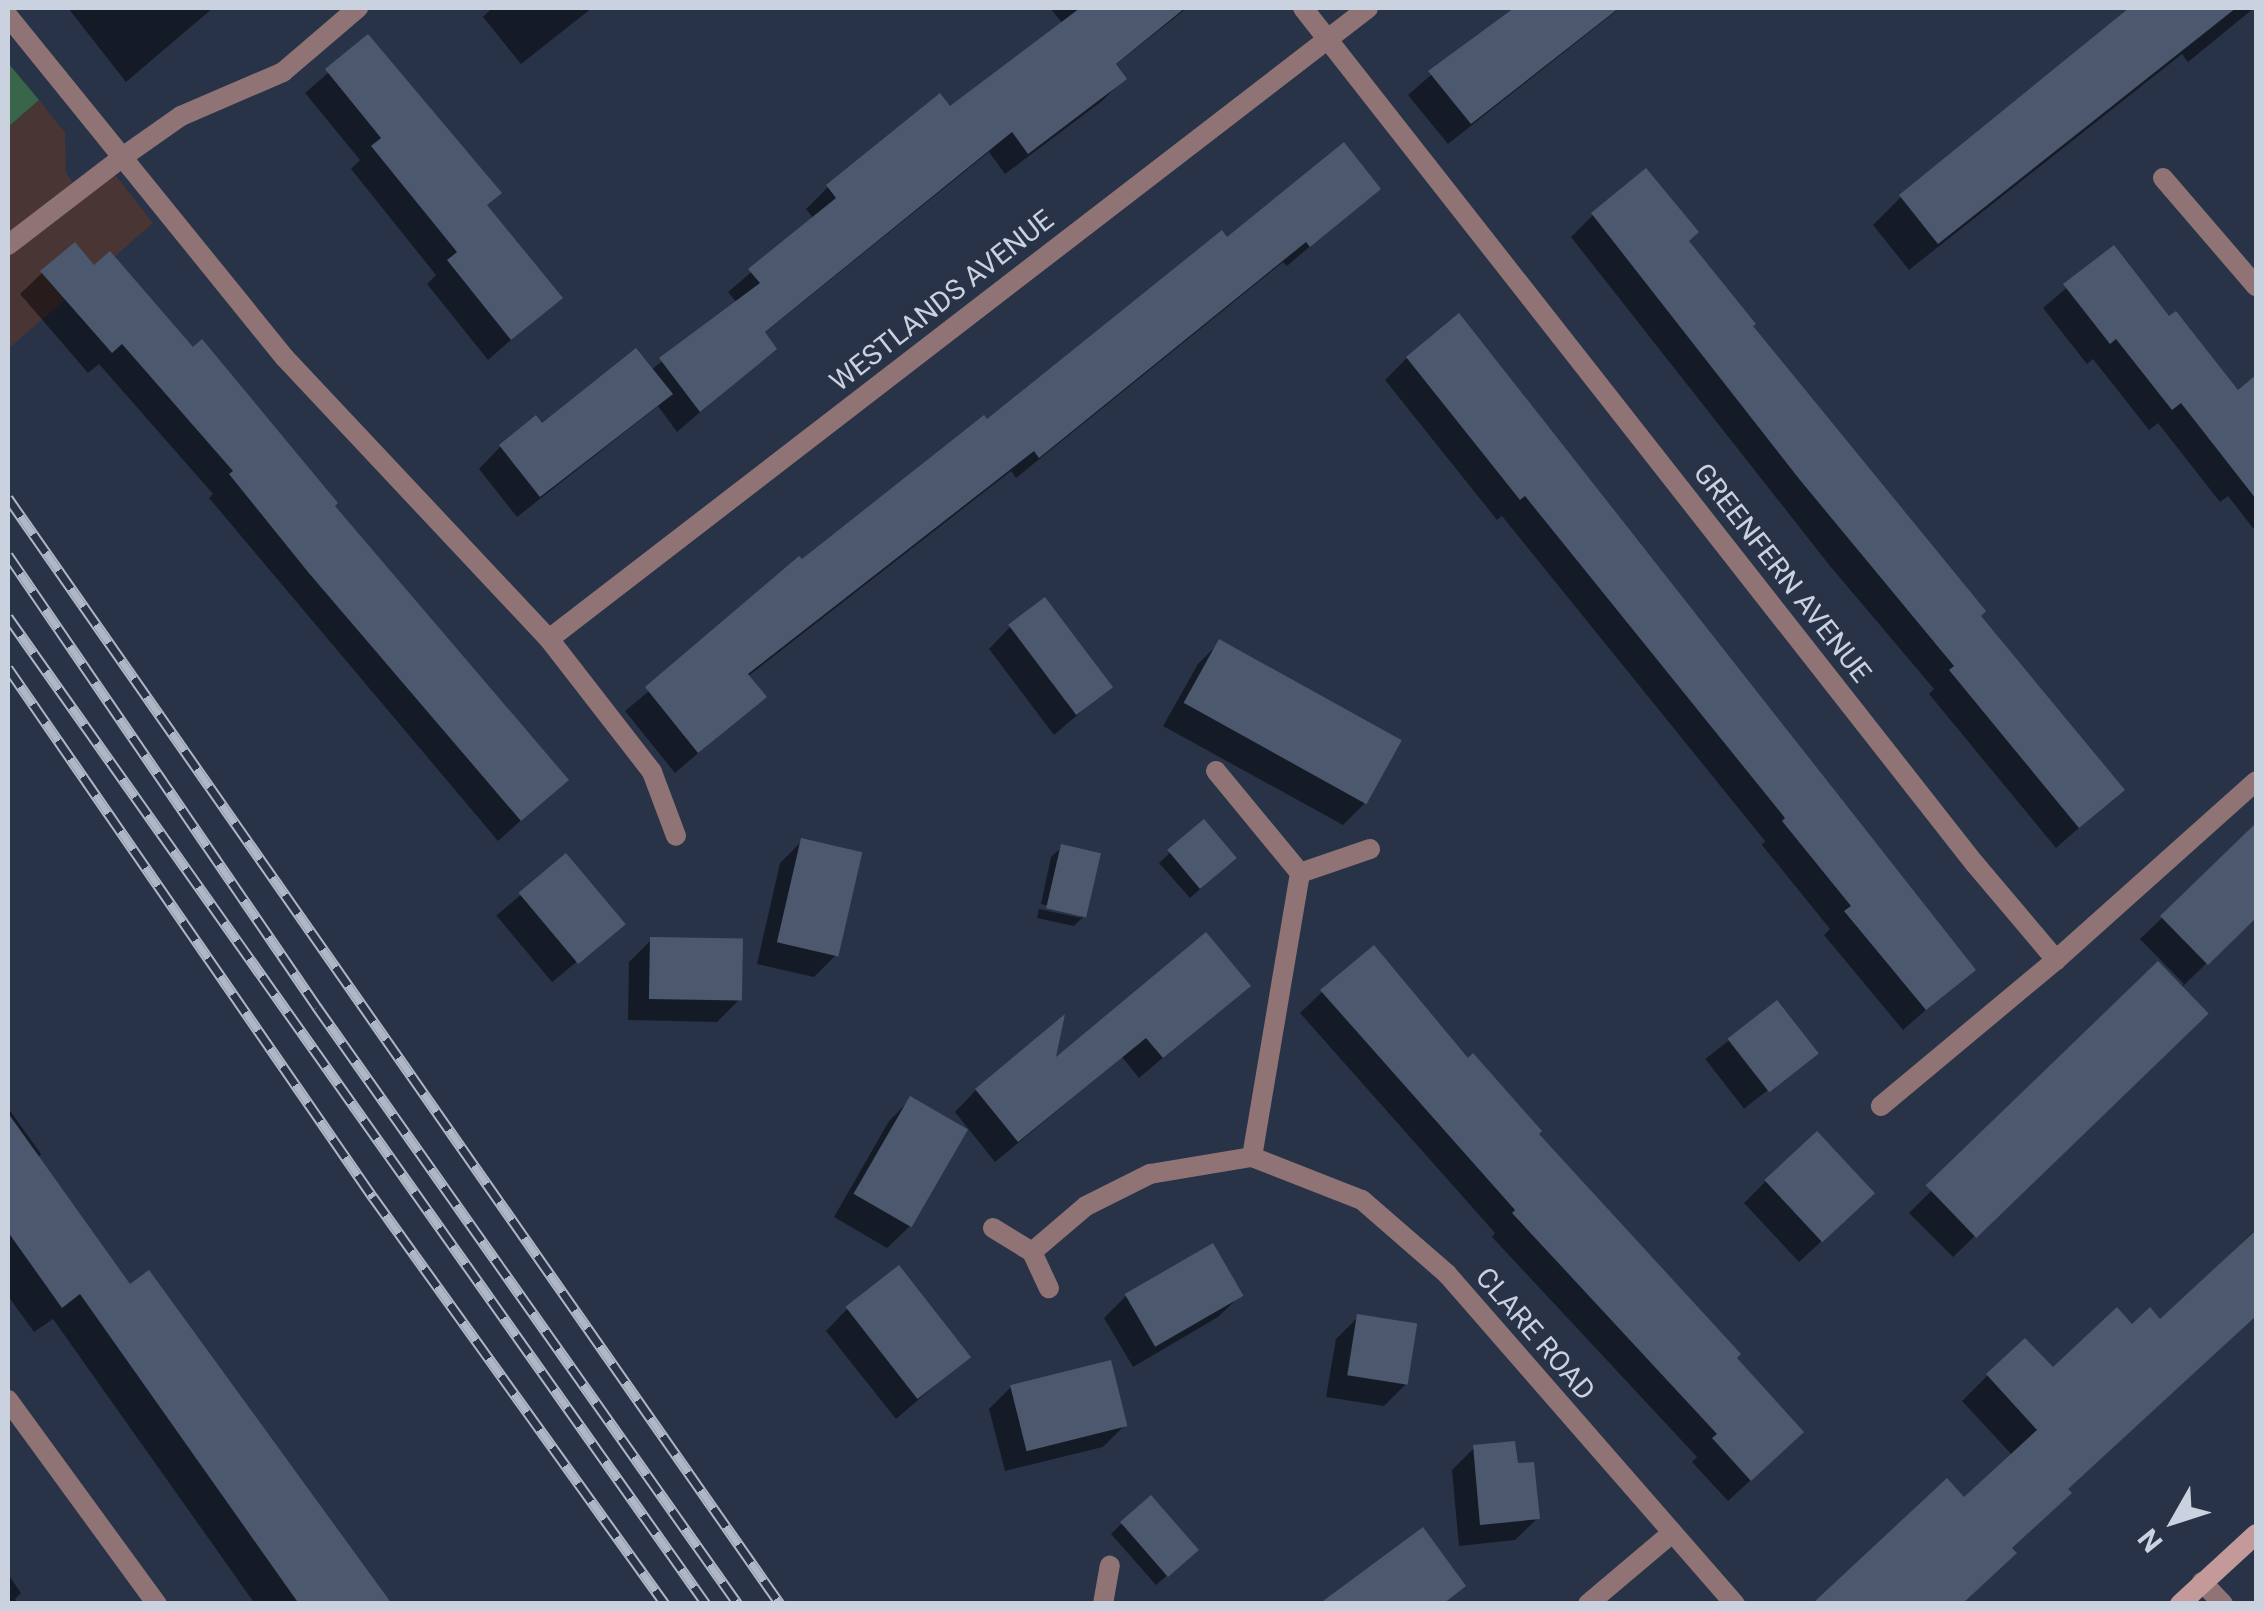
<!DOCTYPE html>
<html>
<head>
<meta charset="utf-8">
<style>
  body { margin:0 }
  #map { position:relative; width:2264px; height:1611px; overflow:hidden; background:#283348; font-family:Roboto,sans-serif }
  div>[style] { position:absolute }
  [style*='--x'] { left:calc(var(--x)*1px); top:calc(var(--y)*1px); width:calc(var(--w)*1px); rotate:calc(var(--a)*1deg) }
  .industrial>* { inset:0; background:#493534 }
  .green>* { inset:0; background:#39664a }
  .shadow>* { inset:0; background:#0007; transform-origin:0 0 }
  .building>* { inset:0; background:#4c586e; transform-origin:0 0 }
  .lane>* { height:20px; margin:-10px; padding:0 10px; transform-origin:10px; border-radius:10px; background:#907475 }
  .street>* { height:20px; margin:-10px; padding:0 10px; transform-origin:10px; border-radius:10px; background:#907475 }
  .secondary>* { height:20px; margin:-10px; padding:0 10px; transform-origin:10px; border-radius:10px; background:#c49999 }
  .rail>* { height:11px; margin-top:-5.5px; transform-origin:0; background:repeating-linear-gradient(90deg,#283348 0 22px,#afb7c6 0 44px); box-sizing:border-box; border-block:2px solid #afb7c6 }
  span { translate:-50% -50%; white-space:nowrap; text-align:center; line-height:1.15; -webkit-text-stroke:8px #283348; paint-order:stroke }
  .street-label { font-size:28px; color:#cad1df }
  .frame { position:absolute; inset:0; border:10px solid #cad1df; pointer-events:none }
  .north { position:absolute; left:2124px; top:1471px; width:100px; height:100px; -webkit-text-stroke:8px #283348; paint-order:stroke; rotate:231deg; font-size:28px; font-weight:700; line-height:40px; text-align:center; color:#cad1df }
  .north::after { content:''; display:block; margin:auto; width:35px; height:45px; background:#cad1df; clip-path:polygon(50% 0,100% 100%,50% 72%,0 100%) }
</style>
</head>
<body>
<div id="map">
  <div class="industrial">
    <i style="clip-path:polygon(39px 100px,65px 133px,66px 173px,79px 190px,116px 176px,153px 223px,8px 349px,8px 127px)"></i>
  </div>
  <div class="green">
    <i style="clip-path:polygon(8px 63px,39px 100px,8px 127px)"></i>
  </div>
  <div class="shadow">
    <i style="clip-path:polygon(68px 8px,213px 8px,126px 82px)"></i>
    <i style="clip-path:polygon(492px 8px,592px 8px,521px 64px,483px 17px)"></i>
    <i style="clip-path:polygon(1050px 8px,1187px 8px,1114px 66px,1124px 79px,1102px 101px,1005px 174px,989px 152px,763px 334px,774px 349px,677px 432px,658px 406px,517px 517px,479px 469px,500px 447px,536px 419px,542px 427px,651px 370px,737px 303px,728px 292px,814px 219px,806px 209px,828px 187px,949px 109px,1063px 24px)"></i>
    <i style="clip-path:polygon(1518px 8px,1620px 8px,1448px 144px,1408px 95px,1478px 34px,1482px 37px)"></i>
    <i style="clip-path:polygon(2133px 8px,2254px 8px,2188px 62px,2182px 54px,1909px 270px,1873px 225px,1901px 197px)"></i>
    <i style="clip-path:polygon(368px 38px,485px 206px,559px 298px,488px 360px,427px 284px,436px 275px,351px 169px,360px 160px,305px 93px)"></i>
    <i style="clip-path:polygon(1378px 188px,1287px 266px,1283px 262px,1016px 478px,1011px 471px,747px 677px,763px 697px,675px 773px,625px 711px,802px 563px,1227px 240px)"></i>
    <i style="clip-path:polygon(1593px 215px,1686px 241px,1978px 616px,2122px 790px,2056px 848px,1929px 694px,1934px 689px,1830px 566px,1571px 237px)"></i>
    <i style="clip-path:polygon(2113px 248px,2168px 320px,2238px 393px,2246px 386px,2256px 399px,2256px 532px,2228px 496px,2220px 502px,2158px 423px,2149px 430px,2093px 359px,2087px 364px,2043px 308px)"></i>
    <i style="clip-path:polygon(94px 268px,332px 506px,566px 780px,498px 841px,209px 498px,213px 494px,99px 364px,88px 373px,20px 294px,42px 273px)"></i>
    <i style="clip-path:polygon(1407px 358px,1972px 969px,1903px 1030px,1824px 935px,1830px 929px,1762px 845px,1765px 841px,1502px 516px,1497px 520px,1385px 380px)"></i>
    <i style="clip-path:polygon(1010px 627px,1110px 687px,1054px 735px,989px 649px)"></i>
    <i style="clip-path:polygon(1220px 642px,1365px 803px,1343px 825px,1163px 726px,1198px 664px)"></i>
    <i style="clip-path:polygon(1203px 822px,1224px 868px,1190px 898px,1159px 863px)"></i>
    <i style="clip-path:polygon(2256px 828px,2256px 915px,2181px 988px,2205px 1013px,1953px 1257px,1909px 1213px,2158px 965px,2180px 988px,2184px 984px,2140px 939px)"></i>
    <i style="clip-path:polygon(802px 841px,836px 955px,814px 977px,757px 964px,780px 863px)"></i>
    <i style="clip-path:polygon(1062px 847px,1085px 915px,1074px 926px,1037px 918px,1039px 909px,1081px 918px,1081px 913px,1041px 904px,1051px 857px)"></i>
    <i style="left:566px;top:857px;width:87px;height:91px;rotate:50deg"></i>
    <i style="clip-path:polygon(651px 940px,739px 1000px,717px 1022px,628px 1020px,629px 962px)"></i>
    <i style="clip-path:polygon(1247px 986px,1139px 1078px,1122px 1057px,995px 1162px,955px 1112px,976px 1090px)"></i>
    <i style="clip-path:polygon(1322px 992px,1467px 1062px,1734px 1358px,1779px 1454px,1728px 1501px,1692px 1462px,1697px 1457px,1492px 1237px,1495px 1233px,1300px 1013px)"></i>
    <i style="left:1777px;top:1003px;width:63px;height:91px;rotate:52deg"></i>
    <i style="clip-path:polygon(911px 1099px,909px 1227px,887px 1248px,834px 1217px,889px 1121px)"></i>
    <i style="clip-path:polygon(8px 1108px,41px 1154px,37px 1158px,130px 1287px,388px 1604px,255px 1604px,53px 1319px,34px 1332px,8px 1296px)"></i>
    <i style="clip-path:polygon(1766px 1181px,1850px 1215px,1799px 1262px,1744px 1203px)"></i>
    <i style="clip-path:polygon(2256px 1229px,2256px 1314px,2066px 1490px,1964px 1501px,2013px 1456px,1962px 1401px,1987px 1376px,2025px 1341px,2053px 1371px,2132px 1327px,2160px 1322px)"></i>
    <i style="clip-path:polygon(1212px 1246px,1240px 1296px,1218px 1317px,1133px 1367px,1104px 1318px,1126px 1296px)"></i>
    <i style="clip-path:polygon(847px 1309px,968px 1357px,896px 1419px,826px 1331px)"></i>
    <i style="clip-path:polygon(1358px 1317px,1406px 1384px,1384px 1406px,1326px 1397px,1336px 1339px)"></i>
    <i style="clip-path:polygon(1011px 1387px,1125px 1425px,1103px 1447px,1005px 1471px,989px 1409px)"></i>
    <i style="clip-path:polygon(1474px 1448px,1515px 1466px,1537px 1519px,1515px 1540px,1459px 1546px,1452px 1470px)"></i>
    <i style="clip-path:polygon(1121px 1524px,1185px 1560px,1156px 1585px,1111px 1534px)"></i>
    <i style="clip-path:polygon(8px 1574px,21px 1593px,15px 1599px,18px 1604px,8px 1604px)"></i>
  </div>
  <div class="building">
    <i style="clip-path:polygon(1080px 8px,1185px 8px,1116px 64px,1127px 79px,1028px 154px,1012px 132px,765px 332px,777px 349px,700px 412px,659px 358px,760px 283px,748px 269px,836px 198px,826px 185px,940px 93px,950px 106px)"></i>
    <i style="clip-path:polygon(1514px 8px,1619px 8px,1471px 124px,1428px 71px)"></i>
    <i style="clip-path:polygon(2129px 8px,2236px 8px,1938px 244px,1899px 195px)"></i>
    <i style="clip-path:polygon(368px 34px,502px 193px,487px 205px,563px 298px,511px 340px,447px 260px,457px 252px,371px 146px,381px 138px,325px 69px)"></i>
    <i style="clip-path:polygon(1344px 142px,1381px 189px,1310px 247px,1306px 242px,1039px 458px,1034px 451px,748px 674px,767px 697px,698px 753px,645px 687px,799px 556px,802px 559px,984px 415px,987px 419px,1222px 230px,1227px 237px)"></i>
    <i style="clip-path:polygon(1646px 168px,1699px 232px,1689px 241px,1756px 324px,1753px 326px,1986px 611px,1981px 616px,2125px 790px,2079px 828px,1949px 670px,1954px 666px,1800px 480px,1591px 213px)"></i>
    <i style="clip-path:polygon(75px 242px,94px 265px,110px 251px,193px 347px,202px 339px,338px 503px,335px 506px,569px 780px,521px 821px,308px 572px,229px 474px,233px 471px,122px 344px,112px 353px,40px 271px)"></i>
    <i style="clip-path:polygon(2114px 245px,2169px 316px,2176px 311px,2238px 390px,2256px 375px,2256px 499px,2181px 403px,2172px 410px,2116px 339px,2110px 344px,2063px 284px)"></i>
    <i style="clip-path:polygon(1459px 313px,1976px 970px,1926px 1010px,1844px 911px,1851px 906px,1782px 821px,1785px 818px,1525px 496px,1520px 500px,1406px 357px)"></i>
    <i style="clip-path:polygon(636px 348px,673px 394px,540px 497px,499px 445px,536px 415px,542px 423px)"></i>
    <i style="left:1045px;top:597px;width:113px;height:46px;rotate:53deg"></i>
    <i style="left:1219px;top:639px;width:209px;height:73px;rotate:29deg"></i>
    <i style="left:1204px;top:819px;width:51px;height:48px;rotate:50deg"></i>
    <i style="clip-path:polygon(2256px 823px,2256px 918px,2208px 965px,2160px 916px)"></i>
    <i style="left:801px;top:838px;width:63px;height:107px;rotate:13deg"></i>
    <i style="left:1061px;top:844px;width:41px;height:66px;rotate:13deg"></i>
    <i style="left:566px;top:853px;width:93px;height:62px;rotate:50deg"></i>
    <i style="clip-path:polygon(1206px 932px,1251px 986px,1163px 1058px,1146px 1038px,1018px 1142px,975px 1089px,1065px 1014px,1056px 1057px)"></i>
    <i style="left:650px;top:937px;width:93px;height:62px;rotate:1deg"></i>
    <i style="clip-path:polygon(1374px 945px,1468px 1058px,1473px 1053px,1542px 1131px,1539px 1134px,1741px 1354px,1737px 1358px,1804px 1432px,1751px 1481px,1712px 1438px,1717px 1434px,1512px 1213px,1515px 1210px,1320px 990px)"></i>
    <i style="left:2158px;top:961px;width:73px;height:323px;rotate:46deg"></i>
    <i style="left:1777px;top:1000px;width:68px;height:63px;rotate:52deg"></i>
    <i style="left:910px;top:1096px;width:67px;height:113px;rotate:30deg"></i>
    <i style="clip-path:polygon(8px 1113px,130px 1284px,149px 1270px,392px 1604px,299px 1604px,80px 1294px,62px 1308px,8px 1232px)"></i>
    <i style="left:1817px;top:1131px;width:85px;height:72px;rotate:47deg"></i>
    <i style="clip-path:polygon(2256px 1230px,2256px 1316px,2068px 1489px,2072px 1493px,2012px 1548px,2017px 1553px,1962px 1604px,1812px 1604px,1947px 1478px,1964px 1497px,2037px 1430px,1986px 1374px,2025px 1338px,2053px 1367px,2117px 1307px,2132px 1324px,2150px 1307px,2160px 1319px)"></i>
    <i style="left:1213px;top:1243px;width:61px;height:102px;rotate:60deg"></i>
    <i style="left:899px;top:1265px;width:117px;height:68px;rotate:52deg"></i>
    <i style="left:1357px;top:1314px;width:61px;height:62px;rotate:9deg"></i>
    <i style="left:1111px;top:1360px;width:68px;height:104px;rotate:76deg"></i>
    <i style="clip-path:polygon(1515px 1441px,1518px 1463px,1534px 1462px,1540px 1519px,1480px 1525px,1473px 1445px)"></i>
    <i style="left:1151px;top:1495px;width:73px;height:41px;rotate:49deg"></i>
    <i style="clip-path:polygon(1423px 1527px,1466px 1586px,1443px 1604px,1319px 1604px)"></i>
  </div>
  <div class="lane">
    <i style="--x:8;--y:245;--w:146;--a:-37.5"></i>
    <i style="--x:1103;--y:1604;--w:39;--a:-80"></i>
  </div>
  <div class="street">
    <i style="--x:1303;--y:8;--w:1088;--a:51.87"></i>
    <i style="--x:1975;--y:864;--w:126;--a:49.8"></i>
    <i style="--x:2056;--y:960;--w:228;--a:140.2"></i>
    <i style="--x:8;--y:16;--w:440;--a:51"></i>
    <i style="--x:285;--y:358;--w:386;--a:46.8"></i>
    <i style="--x:549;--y:639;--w:168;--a:52.2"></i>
    <i style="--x:652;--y:772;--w:68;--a:69.4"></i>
    <i style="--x:124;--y:156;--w:70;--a:-35.1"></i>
    <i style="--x:181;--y:116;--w:111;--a:-23.3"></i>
    <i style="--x:283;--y:72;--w:99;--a:-40.5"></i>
    <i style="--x:2163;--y:178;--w:143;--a:49.3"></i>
    <i style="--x:549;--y:639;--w:1034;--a:-37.61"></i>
    <i style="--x:1216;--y:771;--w:132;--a:50.5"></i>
    <i style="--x:1300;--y:873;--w:74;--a:-18.9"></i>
    <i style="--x:2056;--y:960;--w:268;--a:-41.8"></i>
    <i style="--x:1252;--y:1157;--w:288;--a:-80.4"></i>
    <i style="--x:993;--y:1228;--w:46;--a:31.6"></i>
    <i style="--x:1032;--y:1252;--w:40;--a:65"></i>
    <i style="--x:1032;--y:1252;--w:71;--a:-40.4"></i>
    <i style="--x:1086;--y:1206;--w:72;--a:-26.6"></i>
    <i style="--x:1150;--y:1174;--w:103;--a:-9.5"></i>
    <i style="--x:1252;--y:1157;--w:118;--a:21.4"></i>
    <i style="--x:1362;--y:1200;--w:113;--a:41"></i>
    <i style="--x:1447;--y:1274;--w:438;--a:48.9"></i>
    <i style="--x:8;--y:1400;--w:253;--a:53.9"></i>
    <i style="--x:2202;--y:1582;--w:30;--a:46"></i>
    <i style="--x:1588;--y:1604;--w:110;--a:-40.2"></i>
  </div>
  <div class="secondary">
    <i style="--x:2180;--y:1604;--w:103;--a:-42.6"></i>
  </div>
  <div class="rail">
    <i style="--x:8;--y:498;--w:1349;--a:55.08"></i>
    <i style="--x:8;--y:555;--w:548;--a:55.64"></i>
    <i style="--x:317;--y:1007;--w:731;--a:54.81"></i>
    <i style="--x:8;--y:617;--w:1209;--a:54.73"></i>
    <i style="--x:8;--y:668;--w:643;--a:55.4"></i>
    <i style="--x:373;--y:1197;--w:501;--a:54.34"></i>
  </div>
  <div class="street-label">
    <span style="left:942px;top:301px;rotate:-38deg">WESTLANDS AVENUE</span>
    <span style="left:1782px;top:573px;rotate:52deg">GREENFERN AVENUE</span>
    <span style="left:1535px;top:1334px;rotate:49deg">CLARE ROAD</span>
  </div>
  <div class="frame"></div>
  <div class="north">N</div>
</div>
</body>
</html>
